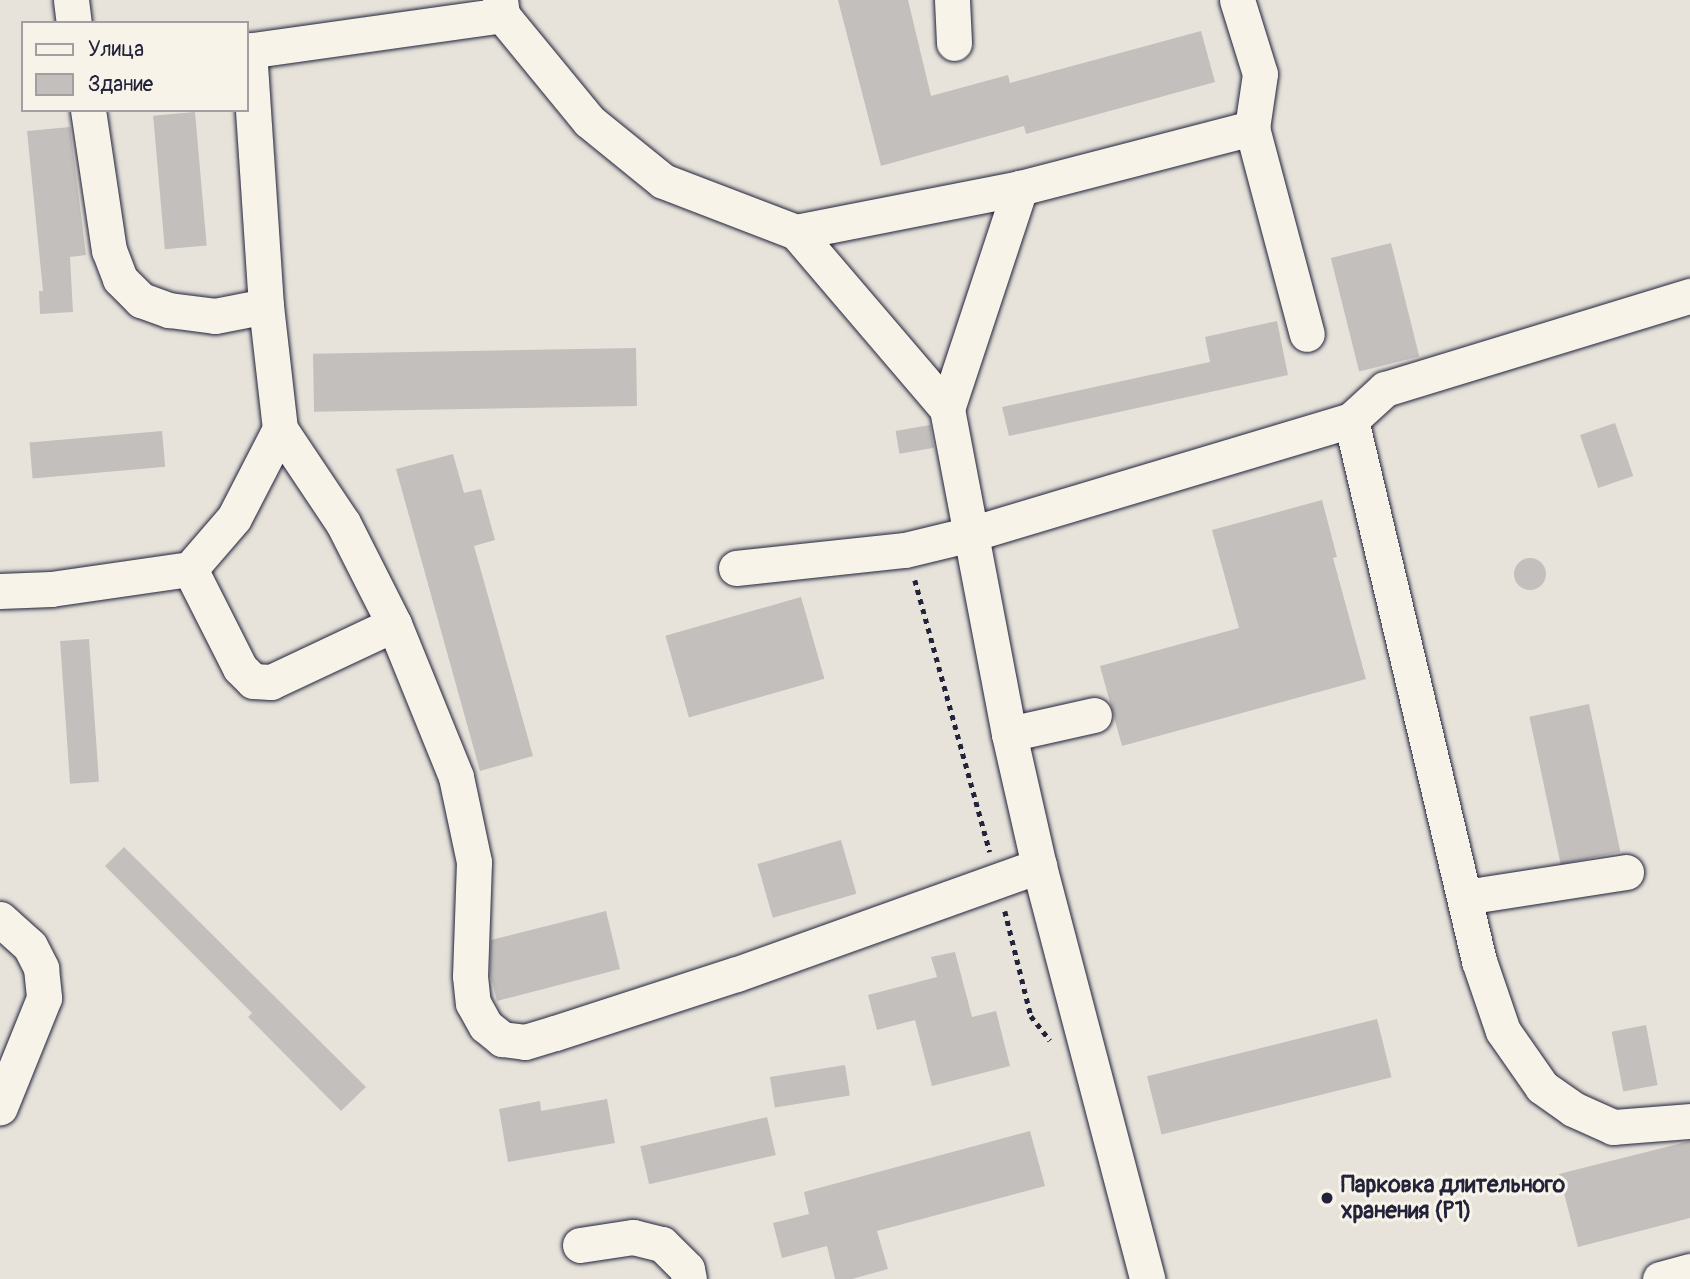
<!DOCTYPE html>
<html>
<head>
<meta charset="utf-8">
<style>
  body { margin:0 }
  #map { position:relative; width:1690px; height:1279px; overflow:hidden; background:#f7f3e8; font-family:Pangolin,sans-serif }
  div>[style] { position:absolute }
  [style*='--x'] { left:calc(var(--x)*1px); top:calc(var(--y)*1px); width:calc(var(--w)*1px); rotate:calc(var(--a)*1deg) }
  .built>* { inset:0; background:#e7e3db }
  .building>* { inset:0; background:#c2bfbd; transform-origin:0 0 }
  .round { border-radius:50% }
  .path>* { height:4.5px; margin-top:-2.25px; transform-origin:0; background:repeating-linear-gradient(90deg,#22223b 0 5px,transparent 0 10px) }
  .roads { filter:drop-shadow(0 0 2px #22223b) drop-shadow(0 0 2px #22223b) }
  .minor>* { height:35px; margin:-17.5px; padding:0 17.5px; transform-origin:17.5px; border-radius:17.5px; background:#f7f3e8 }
  .dots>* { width:19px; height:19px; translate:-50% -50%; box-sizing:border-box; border:4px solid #f7f3e8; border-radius:50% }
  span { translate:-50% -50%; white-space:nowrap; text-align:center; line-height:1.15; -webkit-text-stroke:6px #f7f3e8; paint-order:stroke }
  .poi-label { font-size:23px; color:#22223b; font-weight:700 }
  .left { translate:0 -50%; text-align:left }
  .legend { position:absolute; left:21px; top:21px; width:228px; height:91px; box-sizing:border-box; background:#f7f3e8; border:2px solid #a29fa3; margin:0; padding:9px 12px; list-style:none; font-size:21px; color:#22223b }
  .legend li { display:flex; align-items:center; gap:14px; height:35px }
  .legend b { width:35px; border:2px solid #a29fa3 }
</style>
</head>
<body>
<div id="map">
  <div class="built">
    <i style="clip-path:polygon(evenodd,0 0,1690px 0,1690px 1279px,0 1279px,0 0,23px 23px,247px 23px,247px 110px,23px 110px,23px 23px)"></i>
  </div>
  <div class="building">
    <i style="clip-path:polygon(838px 0,908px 0,931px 96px,1008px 75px,1010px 83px,1201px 31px,1215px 82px,1026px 134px,1024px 126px,881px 166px)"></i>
    <i style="left:195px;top:112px;width:134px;height:42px;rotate:85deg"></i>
    <i style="clip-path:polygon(70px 127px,86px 255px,70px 257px,73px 312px,40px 314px,39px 291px,43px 291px,27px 131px)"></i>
    <i style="left:1391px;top:243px;width:117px;height:62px;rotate:76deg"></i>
    <i style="clip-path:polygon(1277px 321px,1288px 375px,1009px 436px,1002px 407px,1210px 362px,1205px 337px)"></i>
    <i style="left:636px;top:348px;width:58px;height:323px;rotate:89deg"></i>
    <i style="left:1615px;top:423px;width:56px;height:37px;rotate:71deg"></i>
    <i style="left:930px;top:425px;width:23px;height:35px;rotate:80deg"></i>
    <i style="left:162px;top:431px;width:36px;height:133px;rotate:85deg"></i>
    <i style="clip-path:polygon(453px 454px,464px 493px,481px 489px,495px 540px,474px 546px,533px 756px,480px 771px,396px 469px)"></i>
    <i style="clip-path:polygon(1322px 500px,1337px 557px,1333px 558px,1366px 679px,1122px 746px,1100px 666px,1239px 628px,1212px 530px)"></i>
    <i class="round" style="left:1514px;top:558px;width:32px;height:32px"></i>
    <i style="left:801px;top:597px;width:85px;height:141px;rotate:74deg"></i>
    <i style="left:89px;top:639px;width:143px;height:29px;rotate:86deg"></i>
    <i style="left:1589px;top:704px;width:151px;height:61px;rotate:78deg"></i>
    <i style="left:841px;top:840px;width:56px;height:87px;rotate:74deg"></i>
    <i style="clip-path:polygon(124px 847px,366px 1087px,341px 1111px,248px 1017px,252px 1013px,105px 866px)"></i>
    <i style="clip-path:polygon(606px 911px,620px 969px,497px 1001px,490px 973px,491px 940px)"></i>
    <i style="clip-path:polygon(955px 952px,972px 1017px,996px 1011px,1010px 1066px,932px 1086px,915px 1020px,877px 1030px,868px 995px,937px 977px,931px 957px)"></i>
    <i style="left:1377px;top:1019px;width:60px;height:237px;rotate:76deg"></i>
    <i style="left:1646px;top:1025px;width:61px;height:35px;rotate:79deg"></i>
    <i style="left:845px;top:1065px;width:31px;height:76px;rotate:81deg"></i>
    <i style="clip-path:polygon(607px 1099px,615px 1143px,508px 1162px,499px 1109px,540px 1101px,541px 1111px)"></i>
    <i style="left:767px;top:1117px;width:39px;height:130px;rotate:77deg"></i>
    <i style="clip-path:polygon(1030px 1131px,1045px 1186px,877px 1231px,888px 1269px,852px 1279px,835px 1279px,827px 1246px,782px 1258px,773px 1223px,809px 1214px,804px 1192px)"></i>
    <i style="clip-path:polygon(1690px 1141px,1690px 1218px,1578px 1247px,1559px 1174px)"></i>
  </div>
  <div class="path">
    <i style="--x:915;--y:580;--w:282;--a:74.6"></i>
    <i style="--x:1005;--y:911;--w:108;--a:76.1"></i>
    <i style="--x:1031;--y:1016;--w:31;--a:52"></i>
  </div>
  <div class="roads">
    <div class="minor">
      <i style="--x:71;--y:0;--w:23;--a:83"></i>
      <i style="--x:500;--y:0;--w:15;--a:82"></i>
      <i style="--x:502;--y:15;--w:137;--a:50.6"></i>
      <i style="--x:589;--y:121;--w:95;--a:39"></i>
      <i style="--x:663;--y:181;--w:142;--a:21"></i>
      <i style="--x:796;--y:232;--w:233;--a:49.5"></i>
      <i style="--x:947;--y:409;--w:331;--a:79.2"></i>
      <i style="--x:1009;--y:734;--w:135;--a:77.2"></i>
      <i style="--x:1039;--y:866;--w:427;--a:75.3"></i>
      <i style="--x:952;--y:0;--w:43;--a:87.3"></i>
      <i style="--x:1237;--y:0;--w:77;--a:72.7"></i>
      <i style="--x:1260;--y:74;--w:55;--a:98.4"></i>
      <i style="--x:1252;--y:128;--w:213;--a:75.1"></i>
      <i style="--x:249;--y:50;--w:257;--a:86.2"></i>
      <i style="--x:247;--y:51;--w:258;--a:-8"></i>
      <i style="--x:88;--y:110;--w:142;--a:81.5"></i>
      <i style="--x:109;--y:250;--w:31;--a:69"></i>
      <i style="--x:120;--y:279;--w:30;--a:45"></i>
      <i style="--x:141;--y:300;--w:30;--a:20"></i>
      <i style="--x:169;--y:310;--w:46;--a:7.4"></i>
      <i style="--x:215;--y:316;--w:52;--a:-11.1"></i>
      <i style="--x:266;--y:306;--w:124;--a:83.5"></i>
      <i style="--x:280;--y:429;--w:113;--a:56.2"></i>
      <i style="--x:343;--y:523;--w:113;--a:63.2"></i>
      <i style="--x:796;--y:232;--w:228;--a:-11.1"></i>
      <i style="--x:947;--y:409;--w:233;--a:-71.7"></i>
      <i style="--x:1020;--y:188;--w:240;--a:-14.5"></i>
      <i style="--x:1351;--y:420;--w:556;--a:76.69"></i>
      <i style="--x:1479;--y:961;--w:74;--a:71.1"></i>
      <i style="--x:1503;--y:1031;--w:68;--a:55.1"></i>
      <i style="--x:1542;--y:1087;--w:38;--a:35"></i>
      <i style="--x:1573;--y:1109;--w:44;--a:24.2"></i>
      <i style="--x:1613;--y:1127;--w:77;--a:-4.5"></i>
      <i style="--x:736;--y:568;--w:170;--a:-6.1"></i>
      <i style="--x:905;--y:550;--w:68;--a:-13.6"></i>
      <i style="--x:971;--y:534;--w:397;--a:-16.7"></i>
      <i style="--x:1351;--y:420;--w:46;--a:-42.4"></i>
      <i style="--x:1385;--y:389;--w:319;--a:-17"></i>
      <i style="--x:190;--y:569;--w:67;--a:-49.2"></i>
      <i style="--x:234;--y:518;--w:100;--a:-62.7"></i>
      <i style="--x:0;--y:591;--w:51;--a:-2.2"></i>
      <i style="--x:51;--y:589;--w:140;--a:-8.2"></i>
      <i style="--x:190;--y:569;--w:111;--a:63.2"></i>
      <i style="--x:240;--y:668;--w:18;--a:45"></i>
      <i style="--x:253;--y:681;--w:18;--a:3"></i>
      <i style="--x:271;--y:682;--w:136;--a:-25.2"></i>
      <i style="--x:394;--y:624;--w:165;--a:67.9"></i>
      <i style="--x:456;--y:777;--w:87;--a:78"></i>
      <i style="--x:474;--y:862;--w:114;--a:92"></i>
      <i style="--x:470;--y:976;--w:27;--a:84"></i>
      <i style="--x:473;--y:1003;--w:26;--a:61"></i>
      <i style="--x:486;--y:1026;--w:21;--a:39"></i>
      <i style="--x:502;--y:1039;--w:23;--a:7"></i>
      <i style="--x:525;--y:1042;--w:31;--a:-17"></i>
      <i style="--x:555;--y:1033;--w:191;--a:-18"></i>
      <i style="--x:737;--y:974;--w:321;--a:-19.7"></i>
      <i style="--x:1009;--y:734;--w:87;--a:-12.6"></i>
      <i style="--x:1465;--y:897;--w:163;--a:-8.8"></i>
      <i style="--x:0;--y:919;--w:40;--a:42"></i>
      <i style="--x:30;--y:946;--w:25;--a:63"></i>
      <i style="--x:41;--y:968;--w:30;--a:84"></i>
      <i style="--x:44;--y:998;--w:118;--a:112"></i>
      <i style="--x:580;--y:1245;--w:54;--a:-8.6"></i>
      <i style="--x:633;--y:1237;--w:30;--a:14"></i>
      <i style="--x:662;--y:1244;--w:35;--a:45"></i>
      <i style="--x:687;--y:1269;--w:10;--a:79"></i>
      <i style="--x:1660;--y:1279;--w:31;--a:-15"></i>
    </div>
  </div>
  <div class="dots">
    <i style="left:1327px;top:1198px;background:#22223b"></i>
  </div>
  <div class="poi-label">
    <span class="left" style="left:1341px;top:1198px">Парковка длительного<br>хранения (P1)</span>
  </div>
  <ul class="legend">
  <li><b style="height:9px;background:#f7f3e8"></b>Улица</li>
  <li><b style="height:19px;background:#c2bfbd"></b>Здание</li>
  </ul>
</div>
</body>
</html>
